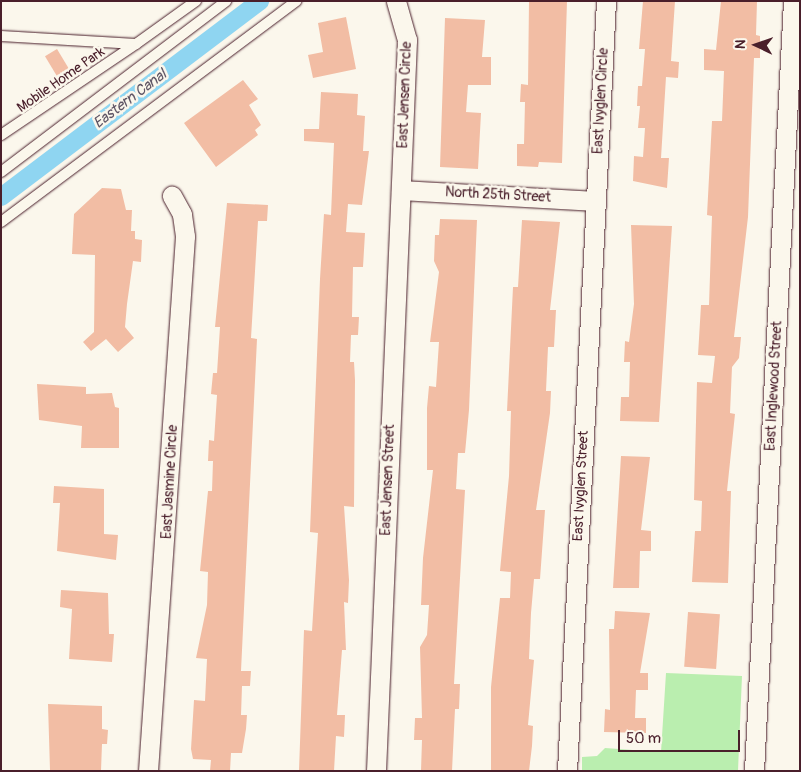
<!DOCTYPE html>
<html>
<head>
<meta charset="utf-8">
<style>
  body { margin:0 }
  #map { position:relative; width:801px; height:772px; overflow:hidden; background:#fbf7ec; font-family:Pangolin,sans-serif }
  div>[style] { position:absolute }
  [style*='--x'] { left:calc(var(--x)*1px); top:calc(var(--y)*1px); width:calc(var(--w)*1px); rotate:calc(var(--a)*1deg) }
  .green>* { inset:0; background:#baeeaf }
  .canal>* { height:18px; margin:-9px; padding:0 9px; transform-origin:9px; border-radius:9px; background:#8fd5f1 }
  .building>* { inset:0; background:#f2bda4; transform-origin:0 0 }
  .roads { filter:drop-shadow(0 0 1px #4a1f2b) drop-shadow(0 0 1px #4a1f2b) }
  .service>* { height:10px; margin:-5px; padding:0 5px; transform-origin:5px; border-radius:5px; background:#fbf7ec }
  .minor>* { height:19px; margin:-9.5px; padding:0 9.5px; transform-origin:9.5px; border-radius:9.5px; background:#fbf7ec }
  span { translate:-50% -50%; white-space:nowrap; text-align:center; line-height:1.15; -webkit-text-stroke:5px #fbf7ec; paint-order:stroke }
  .street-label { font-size:14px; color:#4a1f2b }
  .water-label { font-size:15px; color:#5f5666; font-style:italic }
  .frame { position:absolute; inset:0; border:2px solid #4a1f2b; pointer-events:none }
  .north { position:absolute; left:731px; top:20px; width:50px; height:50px; -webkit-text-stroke:4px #fbf7ec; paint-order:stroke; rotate:273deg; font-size:14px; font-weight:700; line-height:20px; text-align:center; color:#4a1f2b }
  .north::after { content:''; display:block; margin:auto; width:18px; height:22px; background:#4a1f2b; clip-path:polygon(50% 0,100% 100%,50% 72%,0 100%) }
  .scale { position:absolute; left:618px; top:730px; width:122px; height:22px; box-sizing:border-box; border:2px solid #4a1f2b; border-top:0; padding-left:6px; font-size:15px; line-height:18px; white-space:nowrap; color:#4a1f2b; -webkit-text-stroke:4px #fbf7ec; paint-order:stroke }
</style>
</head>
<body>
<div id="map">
  <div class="green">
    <i style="clip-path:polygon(666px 673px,742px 676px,738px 771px,582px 771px,582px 757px,597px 756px,605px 748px,661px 752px)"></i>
  </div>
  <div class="canal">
    <i style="--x:1;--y:197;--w:325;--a:-37.1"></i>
  </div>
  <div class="building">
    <i style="clip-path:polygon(529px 1px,567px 1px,562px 163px,539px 162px,538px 167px,517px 166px,517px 144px,524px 144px,525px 102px,520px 102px,521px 84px,528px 85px)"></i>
    <i style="clip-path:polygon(643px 1px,675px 1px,671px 61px,679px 62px,678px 78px,666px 77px,661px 158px,669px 158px,667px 188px,633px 181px,634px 156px,643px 157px,645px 128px,638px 128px,640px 106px,637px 106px,638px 86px,642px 86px,645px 49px,639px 49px)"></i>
    <i style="clip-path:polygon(721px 1px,757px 1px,756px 35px,760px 36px,760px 58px,754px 58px,748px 217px,734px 337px,741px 337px,739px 358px,732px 367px,730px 413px,735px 414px,727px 491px,731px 491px,728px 583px,692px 582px,695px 531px,701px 531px,702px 501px,694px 500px,697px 382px,712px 383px,715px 356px,698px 355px,701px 305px,709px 305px,712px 216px,707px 215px,712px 121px,722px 121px,724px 71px,704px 70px,704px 49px,716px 50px)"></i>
    <i style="clip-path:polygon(346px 17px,356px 69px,313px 78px,308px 55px,323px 52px,318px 23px)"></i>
    <i style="clip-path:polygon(445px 18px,485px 20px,482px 57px,491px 57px,491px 85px,468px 85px,466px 112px,481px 113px,478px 169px,440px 167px)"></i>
    <i style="left:57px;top:49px;width:33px;height:14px;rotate:59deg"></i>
    <i style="clip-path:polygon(243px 80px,258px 99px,249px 105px,261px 125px,255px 130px,258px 135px,216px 167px,184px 123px)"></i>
    <i style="clip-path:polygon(321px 92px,358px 94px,357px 115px,365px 116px,363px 151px,369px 151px,362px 205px,348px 204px,346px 232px,365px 233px,363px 267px,353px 267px,352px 317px,359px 317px,358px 335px,351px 335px,350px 362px,354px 362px,355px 380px,354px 507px,344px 506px,349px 580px,348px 603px,344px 602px,346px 650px,342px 650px,337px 715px,345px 715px,344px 737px,336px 736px,334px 771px,299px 771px,304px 630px,312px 631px,318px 533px,310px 532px,320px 279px,324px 214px,331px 215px,334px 143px,304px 141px,304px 129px,319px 129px)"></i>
    <i style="clip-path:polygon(102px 188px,121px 189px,126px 210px,132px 210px,131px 231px,135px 231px,135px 239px,142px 240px,141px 262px,133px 261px,127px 304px,125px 327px,134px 338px,118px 352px,106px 339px,91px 351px,83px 342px,94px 332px,95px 255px,72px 254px,74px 214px)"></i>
    <i style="clip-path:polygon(227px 203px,268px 205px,267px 221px,258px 221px,251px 338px,257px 339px,241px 671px,251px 671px,250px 686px,242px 686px,241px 715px,247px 715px,246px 729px,242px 753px,231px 753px,230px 771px,210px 771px,211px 760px,193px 759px,191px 749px,194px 700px,205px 701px,207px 659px,196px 658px,207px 605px,208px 572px,200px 571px,208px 491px,212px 491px,213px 461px,208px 461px,209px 440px,214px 441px,217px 395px,211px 394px,213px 373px,217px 373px,220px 327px,215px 327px)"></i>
    <i style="clip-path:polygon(440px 219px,477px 220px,469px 410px,465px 453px,458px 453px,456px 489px,465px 490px,454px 684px,460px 684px,459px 709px,455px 709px,452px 771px,421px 771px,422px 740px,414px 740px,415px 718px,422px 718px,420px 647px,427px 635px,429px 605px,421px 605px,423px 558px,433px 470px,427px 470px,427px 408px,429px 386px,436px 387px,439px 342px,430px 342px,439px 272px,434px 261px,435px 235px,439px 235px)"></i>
    <i style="clip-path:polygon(522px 220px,560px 222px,550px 310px,556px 310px,554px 347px,548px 347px,546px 391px,551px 391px,550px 413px,536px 510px,545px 510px,540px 579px,534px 579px,531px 613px,529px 659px,534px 660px,528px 725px,533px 726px,532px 746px,529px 771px,491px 771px,491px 687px,500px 598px,510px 598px,511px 572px,500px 571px,509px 476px,511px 411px,507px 411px,513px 287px,518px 287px)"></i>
    <i style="clip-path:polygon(631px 225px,672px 226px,659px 422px,620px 421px,621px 397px,629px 397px,630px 362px,624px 362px,625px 341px,629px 342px,634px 304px)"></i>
    <i style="clip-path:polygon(37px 384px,86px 387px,86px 394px,112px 393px,115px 407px,119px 408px,119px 448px,81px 448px,82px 426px,39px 420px)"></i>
    <i style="clip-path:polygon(621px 456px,650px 457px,641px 530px,651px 531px,651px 551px,640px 551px,639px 588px,613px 588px)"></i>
    <i style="clip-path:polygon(54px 486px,104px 489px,104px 534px,118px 535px,116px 560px,57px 551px,60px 503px,53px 503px)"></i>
    <i style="clip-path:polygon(61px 590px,108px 593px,109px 634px,114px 634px,112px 662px,69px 659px,72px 609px,60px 607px)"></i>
    <i style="clip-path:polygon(615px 611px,650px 613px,640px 673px,648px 673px,648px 690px,636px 690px,635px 718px,646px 718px,646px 733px,604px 732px,605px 709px,610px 710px,609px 629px,614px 629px)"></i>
    <i style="left:688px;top:612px;width:32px;height:55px;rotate:4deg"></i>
    <i style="clip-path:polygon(48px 704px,102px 706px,102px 729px,108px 730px,107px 744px,102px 744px,101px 771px,50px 770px)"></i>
  </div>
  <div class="roads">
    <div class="service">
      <i style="--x:1;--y:36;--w:135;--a:3.4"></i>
      <i style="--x:136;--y:44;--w:74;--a:-35.6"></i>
      <i style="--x:1;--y:135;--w:163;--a:-34"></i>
      <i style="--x:1;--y:172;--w:283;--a:-37.2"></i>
      <i style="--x:1;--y:222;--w:369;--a:-36.8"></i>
    </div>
    <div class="minor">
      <i style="--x:401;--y:190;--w:195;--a:3.2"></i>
      <i style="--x:148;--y:771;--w:536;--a:-86.04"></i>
      <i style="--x:185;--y:236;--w:22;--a:-98"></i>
      <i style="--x:182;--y:214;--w:21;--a:-119"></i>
      <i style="--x:376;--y:771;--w:732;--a:-87.57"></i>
      <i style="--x:407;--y:40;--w:41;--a:-105.8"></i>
      <i style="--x:567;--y:771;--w:771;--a:-87.1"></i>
      <i style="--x:754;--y:771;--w:771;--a:-87.1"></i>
    </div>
  </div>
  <div class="street-label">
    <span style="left:61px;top:80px;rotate:-35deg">Mobile Home Park</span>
    <span style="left:405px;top:95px;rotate:-88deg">East Jensen Circle</span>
    <span style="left:601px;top:101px;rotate:-87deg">East Ivyglen Circle</span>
    <span style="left:498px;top:195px;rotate:3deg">North 25th Street</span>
    <span style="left:774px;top:386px;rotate:-87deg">East Inglewood Street</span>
    <span style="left:388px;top:480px;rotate:-88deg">East Jensen Street</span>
    <span style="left:170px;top:482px;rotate:-87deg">East Jasmine Circle</span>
    <span style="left:581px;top:486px;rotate:-87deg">East Ivyglen Street</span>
  </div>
  <div class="water-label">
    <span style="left:130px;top:99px;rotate:-37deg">Eastern Canal</span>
  </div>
  <div class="frame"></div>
  <div class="north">N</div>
  <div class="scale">50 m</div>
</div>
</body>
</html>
